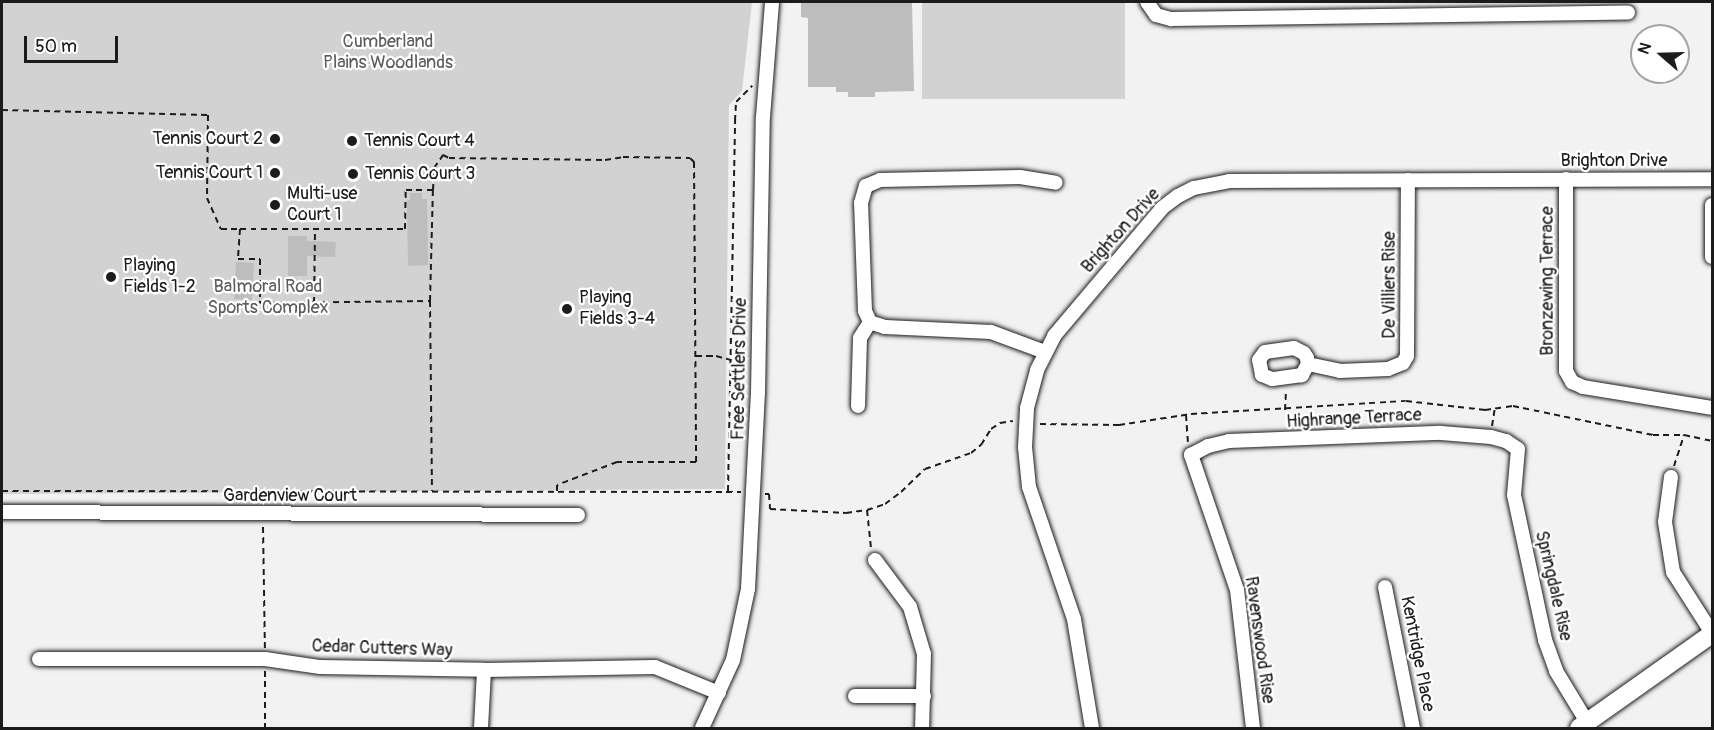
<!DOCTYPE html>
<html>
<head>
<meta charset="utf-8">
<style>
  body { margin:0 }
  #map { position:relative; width:1714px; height:730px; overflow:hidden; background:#f2f2f2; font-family:Pangolin,sans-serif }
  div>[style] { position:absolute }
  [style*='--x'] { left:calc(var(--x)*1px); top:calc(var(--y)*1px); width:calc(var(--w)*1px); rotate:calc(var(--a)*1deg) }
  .green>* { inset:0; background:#d2d2d2; transform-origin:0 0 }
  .building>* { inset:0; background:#bdbdbd; transform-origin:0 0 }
  .path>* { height:2px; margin-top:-1px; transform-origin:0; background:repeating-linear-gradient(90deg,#1c1c1c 0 6px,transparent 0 10.5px) }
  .roads { filter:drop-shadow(0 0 2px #1c1c1c) drop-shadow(0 0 2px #1c1c1c) }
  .street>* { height:14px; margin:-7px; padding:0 7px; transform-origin:7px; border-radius:7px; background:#fff }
  .secondary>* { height:18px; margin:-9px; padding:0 9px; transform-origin:9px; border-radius:9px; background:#fff }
  .dots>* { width:16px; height:16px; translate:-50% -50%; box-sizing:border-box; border:3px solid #fff; border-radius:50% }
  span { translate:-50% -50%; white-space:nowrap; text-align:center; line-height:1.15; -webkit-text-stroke:4.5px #fff; paint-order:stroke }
  .park-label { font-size:18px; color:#5c5c5c }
  .poi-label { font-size:18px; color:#1c1c1c }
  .right { translate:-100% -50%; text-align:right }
  .left { translate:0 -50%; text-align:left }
  .street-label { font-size:18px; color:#1c1c1c }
  .frame { position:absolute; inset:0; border:3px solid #1c1c1c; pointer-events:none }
  .north { position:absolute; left:1630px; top:24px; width:60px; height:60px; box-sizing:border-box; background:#fff; border:2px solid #a4a4a4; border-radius:50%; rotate:290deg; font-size:16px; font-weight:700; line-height:24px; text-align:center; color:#1c1c1c }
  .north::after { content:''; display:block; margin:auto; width:21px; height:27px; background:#1c1c1c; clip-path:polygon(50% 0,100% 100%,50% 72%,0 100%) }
  .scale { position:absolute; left:24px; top:36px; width:94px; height:27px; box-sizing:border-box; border:3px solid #1c1c1c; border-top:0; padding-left:8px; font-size:18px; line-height:21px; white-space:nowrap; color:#1c1c1c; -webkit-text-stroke:4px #fff; paint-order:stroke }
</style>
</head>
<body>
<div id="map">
  <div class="green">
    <i style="clip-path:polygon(2px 2px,752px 2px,742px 91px,729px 105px,725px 489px,2px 494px)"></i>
    <i style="left:922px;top:2px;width:203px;height:97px"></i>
  </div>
  <div class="building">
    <i style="clip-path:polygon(801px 2px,912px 2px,914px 91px,875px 92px,875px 97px,848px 97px,848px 92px,836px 92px,836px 87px,808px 87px,808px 18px,801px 17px)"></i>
    <i style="clip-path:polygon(410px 193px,422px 193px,422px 199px,427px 199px,428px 265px,408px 266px,407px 201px,410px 200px)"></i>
    <i style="clip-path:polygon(288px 236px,307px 236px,307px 241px,336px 242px,335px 257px,307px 256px,307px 276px,288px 276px)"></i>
    <i style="left:236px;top:262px;width:18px;height:37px;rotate:3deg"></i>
  </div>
  <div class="path">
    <i style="--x:2;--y:110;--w:206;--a:1.4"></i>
    <i style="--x:208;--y:115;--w:83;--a:90.7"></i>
    <i style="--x:207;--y:198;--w:34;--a:66"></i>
    <i style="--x:221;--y:229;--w:19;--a:0"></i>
    <i style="--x:240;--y:229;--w:30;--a:94"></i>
    <i style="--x:238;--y:259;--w:22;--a:0"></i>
    <i style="--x:260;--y:259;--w:44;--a:90"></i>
    <i style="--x:260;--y:303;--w:170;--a:-0.7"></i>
    <i style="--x:430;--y:301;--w:190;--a:89.4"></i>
    <i style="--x:240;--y:229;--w:165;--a:0"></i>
    <i style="--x:405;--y:229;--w:39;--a:-89"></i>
    <i style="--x:406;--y:190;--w:27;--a:0"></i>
    <i style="--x:433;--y:190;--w:22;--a:-87"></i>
    <i style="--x:434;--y:168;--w:16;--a:-55"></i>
    <i style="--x:443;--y:155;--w:7;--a:27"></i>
    <i style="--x:449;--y:158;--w:156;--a:0.7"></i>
    <i style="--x:605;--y:160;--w:18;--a:-9"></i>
    <i style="--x:623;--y:157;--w:67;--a:0.9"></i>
    <i style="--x:690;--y:158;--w:6;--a:45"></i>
    <i style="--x:694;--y:162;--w:300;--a:89.6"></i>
    <i style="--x:696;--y:462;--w:79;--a:180"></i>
    <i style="--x:617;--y:462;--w:64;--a:159"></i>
    <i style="--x:557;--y:485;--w:7;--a:90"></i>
    <i style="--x:430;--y:301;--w:111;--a:-88.5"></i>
    <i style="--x:314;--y:303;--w:73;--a:-89.2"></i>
    <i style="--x:696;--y:356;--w:20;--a:0"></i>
    <i style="--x:716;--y:356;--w:16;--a:15"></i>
    <i style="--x:1285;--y:410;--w:18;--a:-87"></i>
    <i style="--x:1186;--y:415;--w:27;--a:86"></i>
    <i style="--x:1040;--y:424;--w:79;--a:0.7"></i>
    <i style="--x:1119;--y:425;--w:73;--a:-8.7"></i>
    <i style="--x:1191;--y:414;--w:215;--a:-3.5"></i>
    <i style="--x:1406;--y:401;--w:80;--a:6.5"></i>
    <i style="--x:1485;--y:410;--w:28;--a:-8"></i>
    <i style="--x:1513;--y:406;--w:143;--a:11.7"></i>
    <i style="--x:1653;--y:435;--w:31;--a:0"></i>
    <i style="--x:1684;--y:435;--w:29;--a:12"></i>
    <i style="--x:1492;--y:426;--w:18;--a:-81"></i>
    <i style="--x:1674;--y:466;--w:33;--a:-72"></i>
    <i style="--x:2;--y:491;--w:739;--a:0.08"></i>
    <i style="--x:728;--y:491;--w:370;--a:-88.9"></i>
    <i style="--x:735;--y:121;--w:19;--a:-87"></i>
    <i style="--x:736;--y:102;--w:23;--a:-45"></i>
    <i style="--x:765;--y:494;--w:4;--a:0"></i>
    <i style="--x:769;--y:494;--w:15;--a:86"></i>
    <i style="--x:770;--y:509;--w:76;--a:3"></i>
    <i style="--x:846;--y:513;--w:21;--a:-8"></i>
    <i style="--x:867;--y:510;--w:19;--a:-18"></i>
    <i style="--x:885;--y:504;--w:20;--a:-37"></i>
    <i style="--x:901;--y:492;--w:33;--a:-44"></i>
    <i style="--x:925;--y:469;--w:49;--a:-19.2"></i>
    <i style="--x:971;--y:453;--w:13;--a:-39"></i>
    <i style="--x:981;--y:445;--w:19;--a:-58"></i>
    <i style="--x:991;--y:429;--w:11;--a:-34"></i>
    <i style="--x:1000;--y:423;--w:13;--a:-9"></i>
    <i style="--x:867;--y:510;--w:39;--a:84"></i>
    <i style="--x:263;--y:527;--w:121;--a:89.1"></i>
    <i style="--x:265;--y:671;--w:57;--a:90"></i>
  </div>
  <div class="roads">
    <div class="street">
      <i style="--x:1147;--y:2;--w:16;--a:55"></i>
      <i style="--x:1156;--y:15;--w:16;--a:15"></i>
      <i style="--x:1171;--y:19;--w:457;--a:-0.8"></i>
      <i style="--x:1566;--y:179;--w:192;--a:90"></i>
      <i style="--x:1566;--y:371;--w:13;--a:61"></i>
      <i style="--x:1572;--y:382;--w:12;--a:24"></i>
      <i style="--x:1583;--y:387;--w:131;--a:9.2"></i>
      <i style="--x:1712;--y:257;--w:52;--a:-90"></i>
      <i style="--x:1294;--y:348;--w:11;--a:27"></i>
      <i style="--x:1304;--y:353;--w:6;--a:59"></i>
      <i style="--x:1307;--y:358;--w:6;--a:81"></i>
      <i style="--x:1308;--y:364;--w:13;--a:119"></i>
      <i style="--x:1302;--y:375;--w:30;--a:172"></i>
      <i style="--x:1272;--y:379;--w:11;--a:-158"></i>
      <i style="--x:1262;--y:375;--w:15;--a:-101"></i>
      <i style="--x:1259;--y:360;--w:10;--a:-53"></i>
      <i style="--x:1265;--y:352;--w:29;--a:-8"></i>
      <i style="--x:1045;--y:352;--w:58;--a:-159.7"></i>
      <i style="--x:991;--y:332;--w:106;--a:-177.3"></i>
      <i style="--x:885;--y:327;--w:16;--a:-162"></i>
      <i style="--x:870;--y:322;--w:12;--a:-114"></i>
      <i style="--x:865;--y:311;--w:108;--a:-92.1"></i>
      <i style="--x:861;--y:203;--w:18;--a:-74"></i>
      <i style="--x:866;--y:186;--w:15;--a:-23"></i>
      <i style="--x:880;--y:180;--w:140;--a:-1.2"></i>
      <i style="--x:1020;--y:177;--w:36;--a:9"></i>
      <i style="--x:1308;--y:364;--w:33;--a:12"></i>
      <i style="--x:1340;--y:371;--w:48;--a:-2.4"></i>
      <i style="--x:1388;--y:369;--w:16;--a:-22"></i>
      <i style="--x:1403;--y:363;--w:8;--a:-60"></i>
      <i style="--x:1407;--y:356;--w:176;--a:-89.7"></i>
      <i style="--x:858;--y:406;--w:68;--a:-88.3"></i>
      <i style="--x:860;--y:338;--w:19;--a:-58"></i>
      <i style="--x:1671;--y:477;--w:45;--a:97.6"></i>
      <i style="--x:1665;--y:522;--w:51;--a:80.9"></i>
      <i style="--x:1673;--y:572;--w:72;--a:57.4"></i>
      <i style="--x:2;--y:512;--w:576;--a:0.3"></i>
      <i style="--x:875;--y:560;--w:59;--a:53.3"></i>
      <i style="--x:910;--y:607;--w:49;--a:73.4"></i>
      <i style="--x:924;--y:654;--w:74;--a:91.5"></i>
      <i style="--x:1385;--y:587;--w:144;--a:78.8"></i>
      <i style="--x:39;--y:659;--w:226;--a:0"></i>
      <i style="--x:265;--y:659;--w:56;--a:8.3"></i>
      <i style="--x:320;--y:667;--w:164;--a:1"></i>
      <i style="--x:484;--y:670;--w:171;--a:-1"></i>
      <i style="--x:655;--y:667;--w:69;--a:22.1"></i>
      <i style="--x:855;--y:696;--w:69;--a:0"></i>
      <i style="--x:481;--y:728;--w:58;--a:-87"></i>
      <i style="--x:702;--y:728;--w:75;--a:-65.5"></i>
      <i style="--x:733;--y:660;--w:73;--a:-78.1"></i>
      <i style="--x:748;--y:589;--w:196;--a:-87.1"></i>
      <i style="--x:758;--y:393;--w:276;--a:-89"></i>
      <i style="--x:763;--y:117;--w:115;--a:-85.5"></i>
      <i style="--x:1092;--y:728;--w:110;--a:-99.4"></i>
      <i style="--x:1074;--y:619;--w:139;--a:-108.8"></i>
      <i style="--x:1029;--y:487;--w:40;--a:-95.7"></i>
      <i style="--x:1025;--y:447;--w:39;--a:-87"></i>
      <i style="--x:1027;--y:408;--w:39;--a:-75"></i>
      <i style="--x:1037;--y:370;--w:38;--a:-63"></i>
      <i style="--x:1054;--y:336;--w:167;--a:-49.8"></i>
      <i style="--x:1162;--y:208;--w:20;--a:-37"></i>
      <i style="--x:1178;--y:196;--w:18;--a:-27"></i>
      <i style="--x:1194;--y:188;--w:36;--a:-11"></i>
      <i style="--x:1229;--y:181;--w:483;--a:-0.2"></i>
      <i style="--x:1253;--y:728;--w:139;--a:-96.6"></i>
      <i style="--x:1237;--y:590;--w:143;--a:-108.8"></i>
      <i style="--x:1191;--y:455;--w:19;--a:-28"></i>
      <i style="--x:1208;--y:446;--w:22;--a:-13"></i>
      <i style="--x:1229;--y:441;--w:212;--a:-2.2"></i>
      <i style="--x:1441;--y:433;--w:50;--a:4.6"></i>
      <i style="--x:1491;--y:437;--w:16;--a:15"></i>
      <i style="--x:1506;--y:441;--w:14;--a:34"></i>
      <i style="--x:1518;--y:449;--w:46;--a:95"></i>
      <i style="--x:1514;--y:495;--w:148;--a:77.9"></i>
      <i style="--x:1545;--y:640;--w:33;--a:70"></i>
      <i style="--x:1556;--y:671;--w:60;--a:58.7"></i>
    </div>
    <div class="secondary">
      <i style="--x:1579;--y:728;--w:163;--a:-35.3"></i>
    </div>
  </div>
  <div class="dots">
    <i style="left:275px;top:139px;background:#1c1c1c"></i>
    <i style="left:352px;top:141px;background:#1c1c1c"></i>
    <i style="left:275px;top:173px;background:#1c1c1c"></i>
    <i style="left:353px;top:174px;background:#1c1c1c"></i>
    <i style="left:275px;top:205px;background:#1c1c1c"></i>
    <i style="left:111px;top:277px;background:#1c1c1c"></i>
    <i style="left:567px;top:309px;background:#1c1c1c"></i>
  </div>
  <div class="park-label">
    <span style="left:388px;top:53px">Cumberland<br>Plains Woodlands</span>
    <span style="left:268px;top:298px">Balmoral Road<br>Sports Complex</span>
  </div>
  <div class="poi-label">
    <span class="right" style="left:263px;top:139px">Tennis Court 2</span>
    <span class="left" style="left:364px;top:141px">Tennis Court 4</span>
    <span class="right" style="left:263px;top:173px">Tennis Court 1</span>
    <span class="left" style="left:365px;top:174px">Tennis Court 3</span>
    <span class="left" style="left:287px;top:205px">Multi-use<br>Court 1</span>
    <span class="left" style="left:123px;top:277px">Playing<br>Fields 1-2</span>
    <span class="left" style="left:579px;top:309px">Playing<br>Fields 3-4</span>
  </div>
  <div class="street-label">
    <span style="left:1614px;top:161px">Brighton Drive</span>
    <span style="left:1121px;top:231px;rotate:-48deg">Brighton Drive</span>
    <span style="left:1548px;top:281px;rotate:-90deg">Bronzewing Terrace</span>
    <span style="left:1390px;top:285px;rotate:-90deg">De Villiers Rise</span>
    <span style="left:740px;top:369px;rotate:-89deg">Free Settlers Drive</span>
    <span style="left:1354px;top:419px;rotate:-3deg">Highrange Terrace</span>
    <span style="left:290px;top:496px">Gardenview Court</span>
    <span style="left:1553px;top:586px;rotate:77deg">Springdale Rise</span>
    <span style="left:1259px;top:640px;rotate:82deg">Ravenswood Rise</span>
    <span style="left:382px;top:649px;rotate:2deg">Cedar Cutters Way</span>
    <span style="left:1417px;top:654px;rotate:79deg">Kentridge Place</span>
  </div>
  <div class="frame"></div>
  <div class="north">N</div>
  <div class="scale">50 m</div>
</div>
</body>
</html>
